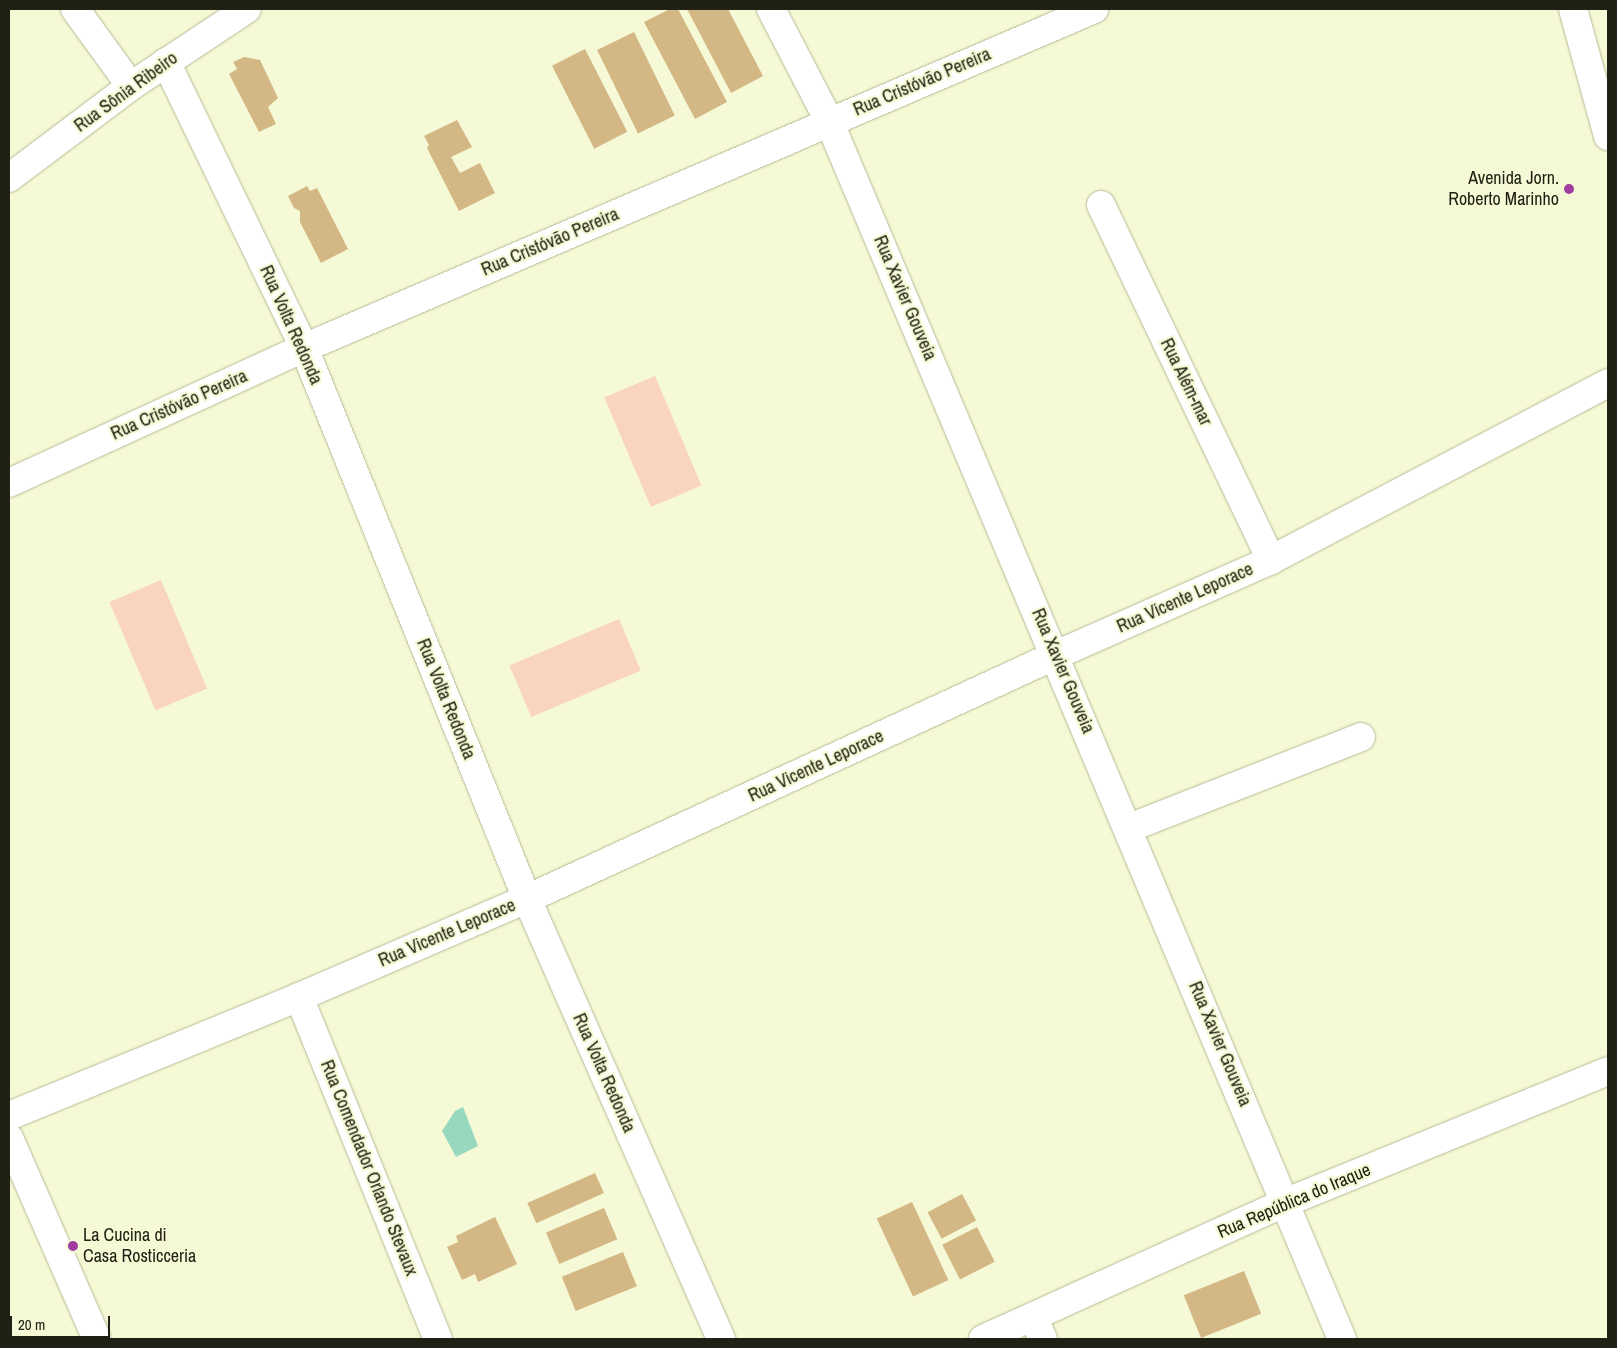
<!DOCTYPE html>
<html>
<head>
<meta charset="utf-8">
<style>
  body { margin:0 }
  #map { position:relative; width:1617px; height:1348px; overflow:hidden; background:#f6f9d5; font-family:"Archivo Narrow",sans-serif }
  div>[style] { position:absolute }
  [style*='--x'] { left:calc(var(--x)*1px); top:calc(var(--y)*1px); width:calc(var(--w)*1px); rotate:calc(var(--a)*1deg) }
  .green>* { inset:0; background:#f9d5bf; transform-origin:0 0 }
  .water>* { inset:0; background:#97d8bf }
  .building>* { inset:0; background:#d3b784; transform-origin:0 0 }
  .roads { filter:drop-shadow(0 0 1px #b7b997) drop-shadow(0 0 1px #b7b997) }
  .street>* { height:28px; margin:-14px; padding:0 14px; transform-origin:14px; border-radius:14px; background:#fff }
  .secondary>* { height:28px; margin:-14px; padding:0 14px; transform-origin:14px; border-radius:14px; background:#fff }
  .primary>* { height:28px; margin:-14px; padding:0 14px; transform-origin:14px; border-radius:14px; background:#fff }
  .dots>* { width:14px; height:14px; translate:-50% -50%; box-sizing:border-box; border:2px solid #f6f9d5; border-radius:50% }
  span { translate:-50% -50%; white-space:nowrap; text-align:center; line-height:1.15; -webkit-text-stroke:4.5px #f6f9d5; paint-order:stroke }
  .street-label { font-size:18px; color:#202114 }
  .poi-label { font-size:18px; color:#202114 }
  .right { translate:-100% -50%; text-align:right }
  .left { translate:0 -50%; text-align:left }
  .frame { position:absolute; inset:0; border:10px solid #202114; pointer-events:none }
  .scale { position:absolute; left:10px; top:1316px; width:100px; height:22px; box-sizing:border-box; border:2px solid #202114; border-top:0; padding-left:6px; font-size:15px; line-height:18px; white-space:nowrap; color:#202114; -webkit-text-stroke:4px #f6f9d5; paint-order:stroke }
</style>
</head>
<body>
<div id="map">
  <div class="green">
    <i style="left:655px;top:376px;width:119px;height:55px;rotate:67deg"></i>
    <i style="left:161px;top:580px;width:118px;height:56px;rotate:67deg"></i>
    <i style="left:619px;top:619px;width:56px;height:119px;rotate:67deg"></i>
  </div>
  <div class="water">
    <i style="clip-path:polygon(463px 1107px,478px 1146px,456px 1157px,442px 1131px,455px 1111px)"></i>
  </div>
  <div class="building">
    <i style="clip-path:polygon(670px 9px,678px 9px,727px 102px,695px 119px,644px 22px)"></i>
    <i style="clip-path:polygon(687px 9px,728px 9px,763px 76px,731px 93px)"></i>
    <i style="left:634px;top:32px;width:93px;height:41px;rotate:64deg"></i>
    <i style="left:585px;top:49px;width:93px;height:37px;rotate:63deg"></i>
    <i style="clip-path:polygon(244px 57px,260px 60px,278px 98px,268px 107px,276px 124px,259px 132px,229px 74px,237px 69px,233px 62px)"></i>
    <i style="clip-path:polygon(457px 120px,472px 147px,451px 157px,460px 173px,480px 163px,495px 193px,459px 211px,427px 148px,429px 145px,424px 136px)"></i>
    <i style="clip-path:polygon(307px 186px,310px 191px,317px 188px,348px 249px,321px 263px,300px 222px,300px 211px,294px 208px,288px 196px)"></i>
    <i style="left:595px;top:1173px;width:22px;height:74px;rotate:66deg"></i>
    <i style="left:962px;top:1194px;width:30px;height:39px;rotate:62deg"></i>
    <i style="left:912px;top:1202px;width:86px;height:39px;rotate:65deg"></i>
    <i style="left:604px;top:1208px;width:34px;height:63px;rotate:67deg"></i>
    <i style="clip-path:polygon(495px 1217px,517px 1264px,478px 1282px,475px 1274px,462px 1280px,447px 1247px,458px 1242px,456px 1236px)"></i>
    <i style="left:977px;top:1227px;width:39px;height:39px;rotate:63deg"></i>
    <i style="left:623px;top:1252px;width:37px;height:66px;rotate:68deg"></i>
    <i style="left:1244px;top:1271px;width:46px;height:65px;rotate:68deg"></i>
  </div>
  <div class="roads">
    <div class="street">
      <i style="--x:75;--y:9;--w:95;--a:54"></i>
      <i style="--x:771;--y:9;--w:126;--a:62.6"></i>
      <i style="--x:829;--y:121;--w:1322;--a:67.16"></i>
      <i style="--x:166;--y:62;--w:318;--a:64.2"></i>
      <i style="--x:304;--y:348;--w:594;--a:67.97"></i>
      <i style="--x:527;--y:899;--w:481;--a:66.2"></i>
      <i style="--x:9;--y:178;--w:153;--a:-37"></i>
      <i style="--x:131;--y:86;--w:139;--a:-33.6"></i>
      <i style="--x:1101;--y:205;--w:394;--a:64.4"></i>
      <i style="--x:9;--y:483;--w:324;--a:-24.6"></i>
      <i style="--x:304;--y:348;--w:860;--a:-23.22"></i>
      <i style="--x:1129;--y:828;--w:249;--a:-21.4"></i>
      <i style="--x:299;--y:997;--w:369;--a:67.9"></i>
      <i style="--x:9;--y:1138;--w:219;--a:66.4"></i>
      <i style="--x:1034;--y:1318;--w:23;--a:67"></i>
      <i style="--x:983;--y:1339;--w:333;--a:-24.3"></i>
      <i style="--x:1287;--y:1202;--w:347;--a:-22.2"></i>
    </div>
    <div class="secondary">
      <i style="--x:9;--y:1116;--w:313;--a:-22.3"></i>
      <i style="--x:299;--y:997;--w:248;--a:-23.3"></i>
      <i style="--x:527;--y:899;--w:583;--a:-24.76"></i>
      <i style="--x:1056;--y:655;--w:235;--a:-23.8"></i>
      <i style="--x:1271;--y:560;--w:381;--a:-27.7"></i>
    </div>
    <div class="primary">
      <i style="--x:1573;--y:9;--w:132;--a:74.6"></i>
    </div>
  </div>
  <div class="dots">
    <i style="left:1569px;top:189px;background:#9f3da3"></i>
    <i style="left:73px;top:1246px;background:#9f3da3"></i>
  </div>
  <div class="street-label">
    <span style="left:922px;top:82px;rotate:-23deg">Rua Cristóvão Pereira</span>
    <span style="left:126px;top:92px;rotate:-36deg">Rua Sônia Ribeiro</span>
    <span style="left:550px;top:242px;rotate:-23deg">Rua Cristóvão Pereira</span>
    <span style="left:905px;top:298px;rotate:67deg">Rua Xavier Gouveia</span>
    <span style="left:291px;top:325px;rotate:66deg">Rua Volta Redonda</span>
    <span style="left:1186px;top:382px;rotate:64deg">Rua Além-mar</span>
    <span style="left:179px;top:405px;rotate:-24deg">Rua Cristóvão Pereira</span>
    <span style="left:1185px;top:598px;rotate:-24deg">Rua Vicente Leporace</span>
    <span style="left:1063px;top:671px;rotate:67deg">Rua Xavier Gouveia</span>
    <span style="left:446px;top:699px;rotate:68deg">Rua Volta Redonda</span>
    <span style="left:816px;top:766px;rotate:-25deg">Rua Vicente Leporace</span>
    <span style="left:447px;top:933px;rotate:-23deg">Rua Vicente Leporace</span>
    <span style="left:1220px;top:1044px;rotate:67deg">Rua Xavier Gouveia</span>
    <span style="left:604px;top:1073px;rotate:66deg">Rua Volta Redonda</span>
    <span style="left:369px;top:1168px;rotate:68deg">Rua Comendador Orlando Stevaux</span>
    <span style="left:1294px;top:1201px;rotate:-23deg">Rua República do Iraque</span>
  </div>
  <div class="poi-label">
    <span class="right" style="left:1559px;top:189px">Avenida Jorn.<br>Roberto Marinho</span>
    <span class="left" style="left:83px;top:1246px">La Cucina di<br>Casa Rosticceria</span>
  </div>
  <div class="frame"></div>
  <div class="scale">20 m</div>
</div>
</body>
</html>
